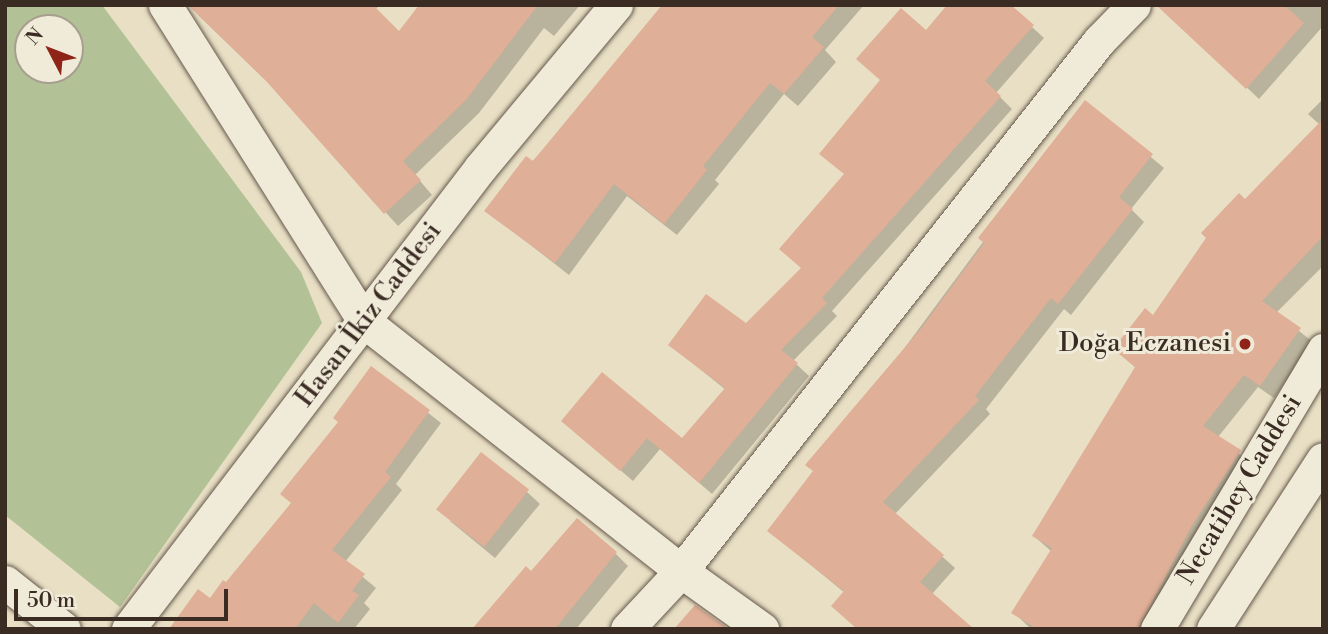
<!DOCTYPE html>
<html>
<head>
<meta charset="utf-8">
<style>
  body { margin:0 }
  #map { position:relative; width:1328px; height:634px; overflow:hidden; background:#e8dfc4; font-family:"Libre Bodoni",serif }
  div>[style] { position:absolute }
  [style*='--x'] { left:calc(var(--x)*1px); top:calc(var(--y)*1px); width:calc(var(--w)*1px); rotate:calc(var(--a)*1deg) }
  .green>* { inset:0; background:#b3c296 }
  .shadow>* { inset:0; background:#0003 }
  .building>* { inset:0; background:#e0af97; transform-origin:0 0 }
  .roads { filter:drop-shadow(0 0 2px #66584b) drop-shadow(0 0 2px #66584b) }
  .minor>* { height:33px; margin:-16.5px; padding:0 16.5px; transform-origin:16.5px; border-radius:16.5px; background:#f0ead9 }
  .dots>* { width:19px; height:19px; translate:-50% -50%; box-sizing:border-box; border:4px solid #f0ead9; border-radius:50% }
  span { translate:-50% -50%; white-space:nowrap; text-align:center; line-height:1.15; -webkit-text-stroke:6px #f0ead9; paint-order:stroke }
  .street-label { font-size:26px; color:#3a2b23 }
  .poi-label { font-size:26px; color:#3a2b23 }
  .right { translate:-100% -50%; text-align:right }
  .frame { position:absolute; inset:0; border:7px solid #3a2b23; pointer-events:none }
  .north { position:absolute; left:14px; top:14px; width:70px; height:70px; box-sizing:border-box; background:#f0ead9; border:2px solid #a79e90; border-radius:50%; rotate:312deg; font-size:19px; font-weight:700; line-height:28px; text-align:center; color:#3a2b23 }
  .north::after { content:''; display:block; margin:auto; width:24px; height:32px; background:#8f2418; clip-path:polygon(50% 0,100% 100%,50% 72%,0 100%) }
  .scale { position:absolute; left:14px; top:589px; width:214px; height:32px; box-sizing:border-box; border:4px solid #3a2b23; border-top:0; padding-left:9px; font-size:21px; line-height:24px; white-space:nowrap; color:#3a2b23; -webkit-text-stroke:5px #f0ead9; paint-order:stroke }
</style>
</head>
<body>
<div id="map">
  <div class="green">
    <i style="clip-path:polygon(evenodd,5px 5px,102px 5px,301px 272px,322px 323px,120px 607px,5px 515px,5px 5px,28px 28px,70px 28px,70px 70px,28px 70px,28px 28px)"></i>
  </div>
  <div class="shadow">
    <i style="clip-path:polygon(207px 5px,379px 5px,375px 10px,399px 33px,421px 5px,580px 5px,554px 36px,544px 28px,479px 113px,415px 175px,432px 195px,398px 226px,272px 86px,198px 15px)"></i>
    <i style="clip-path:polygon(676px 5px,864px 5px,825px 50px,836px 62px,798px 106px,784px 94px,715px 180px,719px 184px,677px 235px,627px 196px,569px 275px,487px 211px)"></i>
    <i style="clip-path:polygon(1160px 5px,1323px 5px,1323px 26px,1259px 99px)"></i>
    <i style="clip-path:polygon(1032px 27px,1044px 38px,996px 93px,1012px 109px,832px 311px,837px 316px,793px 361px,809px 376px,712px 494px,660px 449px,633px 481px,563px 421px,682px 441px,726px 390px,670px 345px,746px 326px,802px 269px,845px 175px,926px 32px)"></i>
    <i style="clip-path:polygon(1323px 99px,1323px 266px,1276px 313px,1313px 342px,1274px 398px,1258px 387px,1218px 437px,1253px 465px,1158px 629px,1031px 629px,1013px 612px,1052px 552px,1034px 536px,1137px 369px,1115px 349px,1153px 317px,1245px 202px,1320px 125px,1308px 114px)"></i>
    <i style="clip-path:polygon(1086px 103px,1164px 168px,1131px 209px,1144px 222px,1071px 315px,1064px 309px,986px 409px,990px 414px,895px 514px,955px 568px,932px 594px,845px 593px,769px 531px)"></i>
    <i style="clip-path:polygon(372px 369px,441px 423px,396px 484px,402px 490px,345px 562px,376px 588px,364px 603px,370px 609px,354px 629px,182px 629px,226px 585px,293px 504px)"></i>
    <i style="clip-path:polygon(527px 492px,540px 504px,495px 558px,450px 521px)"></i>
    <i style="clip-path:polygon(616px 554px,628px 566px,576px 629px,475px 629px,531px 573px)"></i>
  </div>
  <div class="building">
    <i style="clip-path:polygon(188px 5px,373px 5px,399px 31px,419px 5px,538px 5px,466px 100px,403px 161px,421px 180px,384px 214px,267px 82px)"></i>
    <i style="clip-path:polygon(662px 5px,839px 5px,812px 37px,824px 47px,784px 94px,770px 83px,703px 166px,707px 170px,664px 224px,614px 184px,555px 263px,484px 211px,526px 156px,533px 161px)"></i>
    <i style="clip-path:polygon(947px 5px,1011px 5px,1034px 25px,985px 81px,1001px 96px,822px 298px,827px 303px,781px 350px,798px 363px,699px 483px,647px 438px,620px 471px,561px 421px,602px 372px,682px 438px,725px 388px,668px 345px,706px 294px,746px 323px,801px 268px,779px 249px,844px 174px,819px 154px,880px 80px,856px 59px,901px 8px,926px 30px)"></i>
    <i style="clip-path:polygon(1156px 5px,1284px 5px,1304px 23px,1246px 89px)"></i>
    <i style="clip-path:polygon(1085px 100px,1153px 154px,1119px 197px,1133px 209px,1058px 304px,1051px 298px,975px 396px,979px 400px,883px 502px,944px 555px,920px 582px,974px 629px,857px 629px,831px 606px,844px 591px,767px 531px,813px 471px,805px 465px,923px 326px,984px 243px,978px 238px)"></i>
    <i style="clip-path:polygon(1323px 119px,1323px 236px,1262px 301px,1301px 328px,1260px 386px,1244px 375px,1203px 426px,1241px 450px,1191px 527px,1138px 629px,1037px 629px,1011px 613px,1052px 548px,1032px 536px,1135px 367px,1113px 349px,1145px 308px,1153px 315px,1206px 238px,1201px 233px,1239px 193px,1245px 199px)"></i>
    <i style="clip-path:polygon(371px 366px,430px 410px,385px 472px,391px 477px,332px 550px,365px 574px,352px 591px,359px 595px,338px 623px,314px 603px,295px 629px,169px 629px,198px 589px,210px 598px,223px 580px,226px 582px,291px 503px,280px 494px,338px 422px,333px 418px)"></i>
    <i style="left:481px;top:452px;width:61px;height:73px;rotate:38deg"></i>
    <i style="clip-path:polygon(577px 518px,617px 552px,555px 629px,472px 629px,526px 566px,531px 571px)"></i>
    <i style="clip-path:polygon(695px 605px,729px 629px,674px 629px)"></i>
  </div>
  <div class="roads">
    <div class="minor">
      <i style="--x:165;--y:5;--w:375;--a:57.8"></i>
      <i style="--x:365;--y:322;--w:402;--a:38.2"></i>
      <i style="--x:681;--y:571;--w:100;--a:35.6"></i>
      <i style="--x:5;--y:582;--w:75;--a:38.5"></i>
      <i style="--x:128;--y:629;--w:581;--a:-52.62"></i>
      <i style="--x:481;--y:167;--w:211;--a:-50.2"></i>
      <i style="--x:627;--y:629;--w:79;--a:-47"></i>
      <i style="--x:681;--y:571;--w:675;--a:-51.74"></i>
      <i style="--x:1099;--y:41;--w:50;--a:-45.8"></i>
      <i style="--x:1157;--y:629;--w:325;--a:-59.2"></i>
      <i style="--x:1213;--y:629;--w:202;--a:-57.1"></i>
    </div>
  </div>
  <div class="dots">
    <i style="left:1245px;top:344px;background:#8f2418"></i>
  </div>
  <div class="street-label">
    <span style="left:369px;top:315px;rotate:-53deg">Hasan İkiz Caddesi</span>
    <span style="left:1240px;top:490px;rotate:-59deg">Necatibey Caddesi</span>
  </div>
  <div class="poi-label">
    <span class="right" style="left:1231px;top:344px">Doğa Eczanesi</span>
  </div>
  <div class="frame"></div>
  <div class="north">N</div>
  <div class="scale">50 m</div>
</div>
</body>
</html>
